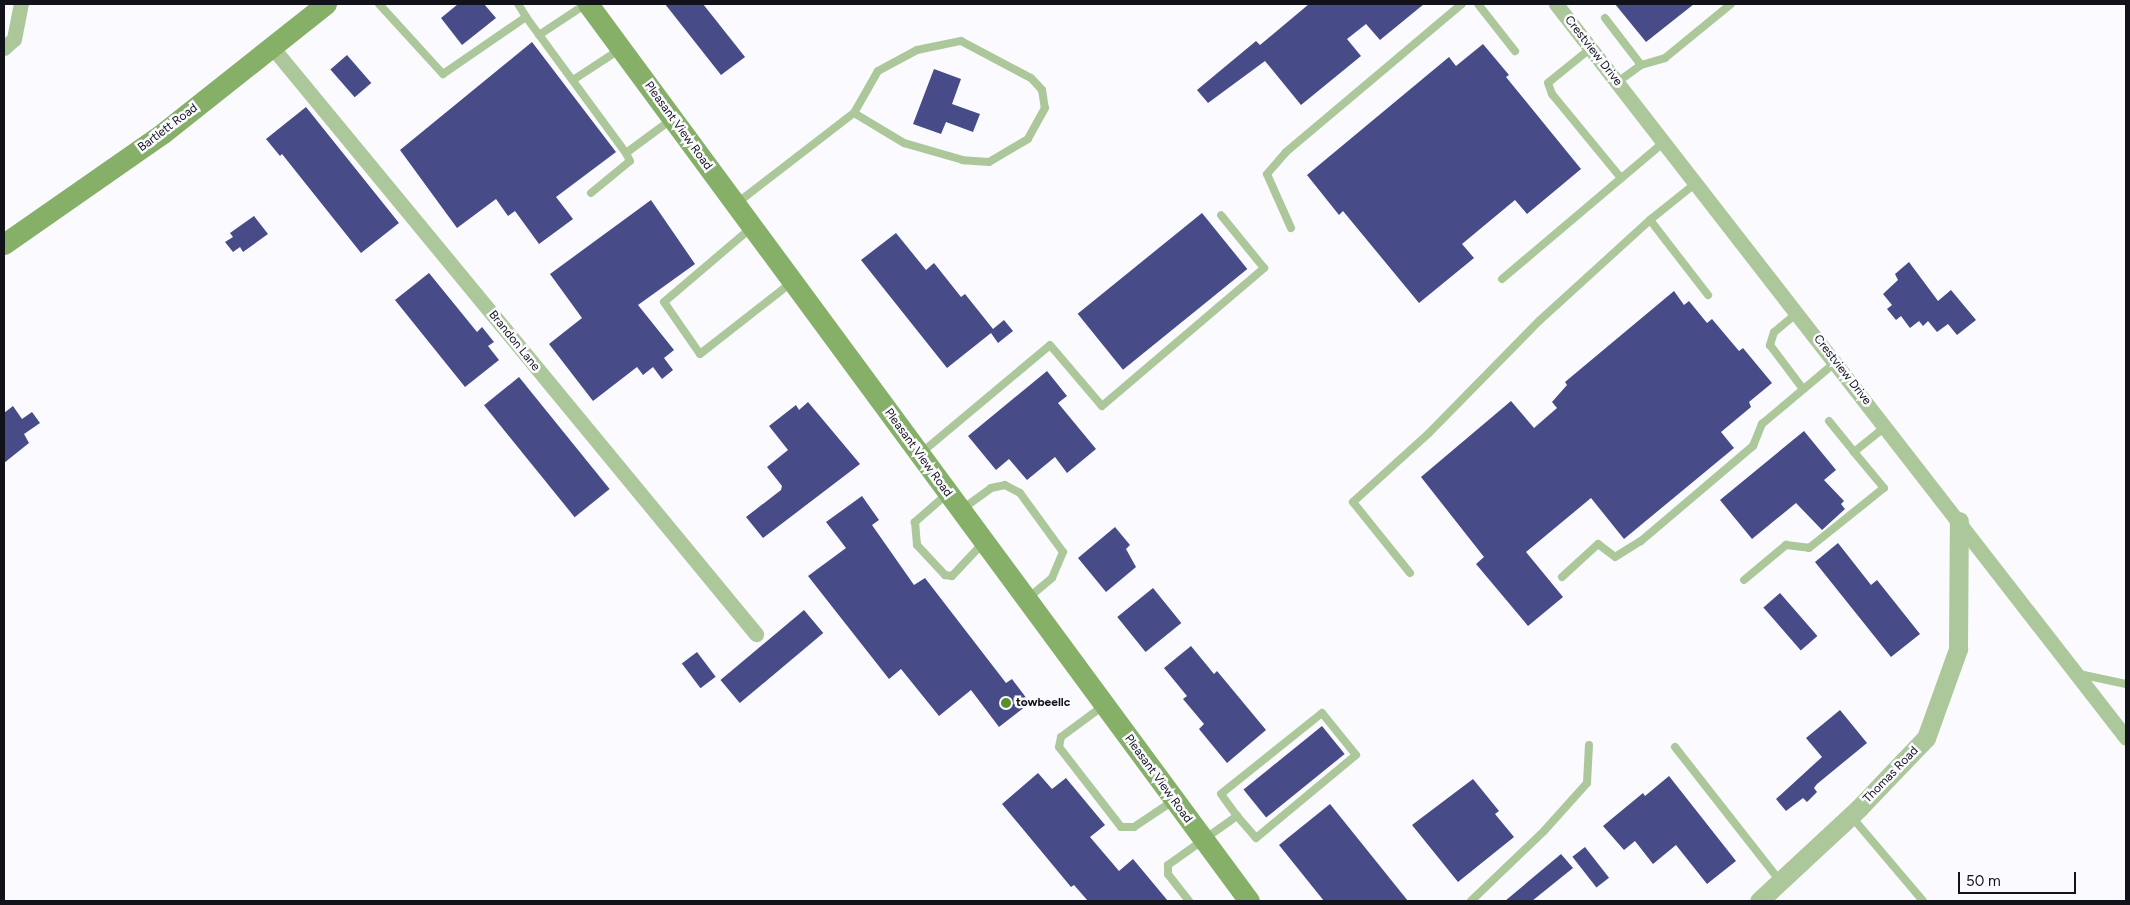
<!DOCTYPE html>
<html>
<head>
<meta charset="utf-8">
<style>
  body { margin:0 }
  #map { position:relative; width:2130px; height:905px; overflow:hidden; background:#fafaff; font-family:Figtree,sans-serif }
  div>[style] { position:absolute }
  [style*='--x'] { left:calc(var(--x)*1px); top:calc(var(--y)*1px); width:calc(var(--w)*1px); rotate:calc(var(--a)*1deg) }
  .building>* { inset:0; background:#474c88; transform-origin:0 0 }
  .service>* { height:8px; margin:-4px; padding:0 4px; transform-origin:4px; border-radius:4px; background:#acc89a }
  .minor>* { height:15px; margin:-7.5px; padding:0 7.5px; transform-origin:7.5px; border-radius:7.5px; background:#acc89a }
  .tertiary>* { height:19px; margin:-9.5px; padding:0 9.5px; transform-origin:9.5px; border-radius:9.5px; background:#acc89a }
  .secondary>* { height:21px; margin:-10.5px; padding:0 10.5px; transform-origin:10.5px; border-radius:10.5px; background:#86af68 }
  .dots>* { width:14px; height:14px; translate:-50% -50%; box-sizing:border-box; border:2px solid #fafaff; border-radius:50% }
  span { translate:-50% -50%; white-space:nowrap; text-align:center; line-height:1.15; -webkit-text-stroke:5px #fafaff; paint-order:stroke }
  .street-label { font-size:12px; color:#12131a }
  .poi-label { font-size:12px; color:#12131a; font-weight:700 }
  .left { translate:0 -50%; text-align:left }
  .frame { position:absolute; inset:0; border:5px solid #12131a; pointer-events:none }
  .scale { position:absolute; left:1958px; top:872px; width:118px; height:22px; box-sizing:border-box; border:2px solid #12131a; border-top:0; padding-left:6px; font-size:15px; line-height:18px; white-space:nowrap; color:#12131a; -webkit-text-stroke:4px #fafaff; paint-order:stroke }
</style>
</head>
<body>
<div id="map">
  <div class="building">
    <i style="clip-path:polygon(458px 4px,484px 4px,496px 18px,462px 45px,441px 18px)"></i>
    <i style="clip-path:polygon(665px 4px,703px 4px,745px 57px,721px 75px)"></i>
    <i style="clip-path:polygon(1309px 4px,1424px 4px,1380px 40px,1366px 24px,1347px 39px,1361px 56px,1301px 105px,1265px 61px,1208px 103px,1197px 90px,1256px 41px,1260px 45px)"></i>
    <i style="clip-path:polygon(1615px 4px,1694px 4px,1646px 42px)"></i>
    <i style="clip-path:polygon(532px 42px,616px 152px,556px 197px,573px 219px,539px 244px,515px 211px,508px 216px,496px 199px,457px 228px,400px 150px)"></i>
    <i style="clip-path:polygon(1483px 44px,1509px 75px,1506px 77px,1581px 169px,1527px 214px,1515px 200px,1462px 244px,1474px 258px,1419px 303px,1343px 211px,1339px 215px,1307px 175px,1449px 57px,1456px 66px)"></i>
    <i style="left:347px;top:55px;width:37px;height:22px;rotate:49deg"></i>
    <i style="clip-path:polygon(934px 69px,961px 79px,952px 104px,980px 114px,973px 132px,946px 122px,941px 134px,913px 124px)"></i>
    <i style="clip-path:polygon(306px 107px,399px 223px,361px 253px,282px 154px,280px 156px,266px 139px)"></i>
    <i style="clip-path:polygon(651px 200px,695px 264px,638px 305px,674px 350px,664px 358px,673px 370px,662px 379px,653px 367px,643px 375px,637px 367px,593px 401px,549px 344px,582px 318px,550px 274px)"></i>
    <i style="left:1202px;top:213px;width:72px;height:160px;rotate:51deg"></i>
    <i style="clip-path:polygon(254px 216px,268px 234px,243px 252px,240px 247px,233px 252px,225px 242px,233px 237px,230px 233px)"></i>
    <i style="clip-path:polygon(896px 233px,926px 270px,934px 263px,961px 297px,965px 294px,993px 329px,1004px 320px,1013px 331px,998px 343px,991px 333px,947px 368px,861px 260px)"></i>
    <i style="clip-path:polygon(1909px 262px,1938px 301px,1951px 290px,1976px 320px,1957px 335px,1948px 324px,1937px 332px,1928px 321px,1923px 326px,1919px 321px,1910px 328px,1901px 316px,1896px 320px,1887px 309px,1892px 305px,1883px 294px,1898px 280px,1895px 274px)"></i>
    <i style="clip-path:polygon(429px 273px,477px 332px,482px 327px,494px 342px,488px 346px,499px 360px,465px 387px,395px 300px)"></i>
    <i style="clip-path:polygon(1674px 291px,1684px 305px,1689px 301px,1707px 323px,1712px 319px,1739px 351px,1743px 348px,1772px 383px,1749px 402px,1751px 407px,1721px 432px,1734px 448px,1624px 539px,1591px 498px,1526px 552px,1563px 597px,1528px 626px,1476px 564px,1484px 557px,1421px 477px,1511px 401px,1534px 428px,1557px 408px,1552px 402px,1567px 385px,1565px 382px)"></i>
    <i style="clip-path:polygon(1047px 371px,1067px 396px,1058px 403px,1096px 449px,1067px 473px,1055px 457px,1027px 480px,1009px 459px,996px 470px,968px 436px)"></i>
    <i style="left:519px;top:377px;width:144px;height:45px;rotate:51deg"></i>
    <i style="clip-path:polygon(808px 402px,860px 464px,763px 538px,746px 517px,781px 490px,782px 486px,767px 467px,788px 450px,769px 426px,796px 405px,799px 410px)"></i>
    <i style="clip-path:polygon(13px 406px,22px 419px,32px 412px,40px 423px,24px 434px,29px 443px,4px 463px,4px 413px)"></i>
    <i style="clip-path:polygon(1804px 431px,1836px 470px,1824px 480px,1844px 501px,1841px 504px,1845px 509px,1822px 530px,1796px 503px,1752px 539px,1720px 500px)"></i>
    <i style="clip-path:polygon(862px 496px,879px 520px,872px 525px,914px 585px,925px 578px,1006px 683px,1012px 679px,1030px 703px,999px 727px,971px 690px,939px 716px,901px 669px,889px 679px,808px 576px,846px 548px,826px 522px)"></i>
    <i style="clip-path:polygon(1115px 527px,1130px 545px,1126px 549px,1136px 567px,1106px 592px,1078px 558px)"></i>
    <i style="clip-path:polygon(1838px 543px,1871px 585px,1877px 580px,1920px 634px,1891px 657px,1815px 562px)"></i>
    <i style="left:1153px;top:588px;width:45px;height:46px;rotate:51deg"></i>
    <i style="left:1780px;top:593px;width:57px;height:22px;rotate:49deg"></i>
    <i style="left:804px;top:610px;width:30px;height:109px;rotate:50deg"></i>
    <i style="clip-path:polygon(1191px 646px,1214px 674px,1217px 671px,1266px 730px,1227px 763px,1199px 729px,1204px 724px,1183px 699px,1187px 696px,1164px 668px)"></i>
    <i style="left:697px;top:652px;width:31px;height:19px;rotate:53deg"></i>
    <i style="clip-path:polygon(1840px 710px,1867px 743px,1817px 784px,1814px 788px,1817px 792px,1807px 802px,1803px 798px,1786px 811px,1776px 799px,1822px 757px,1806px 738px)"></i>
    <i style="left:1322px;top:726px;width:36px;height:101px;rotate:51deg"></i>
    <i style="clip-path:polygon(1038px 773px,1052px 789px,1066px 778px,1105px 825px,1090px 837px,1119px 871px,1133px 859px,1168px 901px,1088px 901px,1074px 885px,1071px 887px,1002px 804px)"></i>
    <i style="clip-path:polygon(1669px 776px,1736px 861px,1707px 884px,1676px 845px,1653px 864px,1635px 841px,1624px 850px,1603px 826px,1643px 793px,1645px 796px)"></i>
    <i style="clip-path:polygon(1473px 779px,1499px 811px,1495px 814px,1514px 837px,1458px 882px,1412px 825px)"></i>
    <i style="clip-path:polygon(1330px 804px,1408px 901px,1324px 901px,1279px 845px)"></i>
    <i style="left:1585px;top:847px;width:39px;height:16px;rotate:52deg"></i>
    <i style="clip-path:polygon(1561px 854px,1573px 868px,1532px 901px,1505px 901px)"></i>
  </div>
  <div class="service">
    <i style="--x:379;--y:4;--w:95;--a:47.6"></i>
    <i style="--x:443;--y:74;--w:101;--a:-34.5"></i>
    <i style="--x:526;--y:17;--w:169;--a:53.7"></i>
    <i style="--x:518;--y:4;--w:15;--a:58"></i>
    <i style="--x:1478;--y:4;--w:60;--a:51.8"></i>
    <i style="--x:1605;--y:18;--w:59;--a:52.5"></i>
    <i style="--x:1641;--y:65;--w:29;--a:144"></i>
    <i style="--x:539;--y:35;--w:56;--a:-33.4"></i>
    <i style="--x:1591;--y:48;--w:55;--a:140.9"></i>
    <i style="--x:1548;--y:83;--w:12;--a:70"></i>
    <i style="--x:1552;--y:94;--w:109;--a:50.6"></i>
    <i style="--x:1641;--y:65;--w:25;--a:-16"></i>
    <i style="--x:1665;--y:58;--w:85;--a:-39.3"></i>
    <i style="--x:573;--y:80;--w:55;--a:-33.1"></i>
    <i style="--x:1696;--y:183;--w:59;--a:141.2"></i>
    <i style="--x:1650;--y:220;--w:95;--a:52.3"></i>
    <i style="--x:591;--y:193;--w:50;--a:-39.4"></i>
    <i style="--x:630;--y:161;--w:9;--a:-117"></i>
    <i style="--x:626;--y:153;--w:56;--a:-36.3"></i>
    <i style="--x:737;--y:203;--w:148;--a:-37.6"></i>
    <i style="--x:854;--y:113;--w:48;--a:-60.3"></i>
    <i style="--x:878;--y:71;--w:44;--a:-28.3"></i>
    <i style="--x:917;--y:50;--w:45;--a:-11.6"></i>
    <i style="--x:961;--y:41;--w:79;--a:27.9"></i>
    <i style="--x:1031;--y:78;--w:16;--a:47"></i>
    <i style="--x:1042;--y:90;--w:18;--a:81"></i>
    <i style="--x:1045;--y:108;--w:35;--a:119"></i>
    <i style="--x:1028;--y:139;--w:45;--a:149.5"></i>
    <i style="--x:989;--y:162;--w:26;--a:-176"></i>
    <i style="--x:963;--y:160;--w:61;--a:-163.9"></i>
    <i style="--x:904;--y:143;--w:58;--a:-149"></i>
    <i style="--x:751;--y:228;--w:114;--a:139.6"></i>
    <i style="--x:664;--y:302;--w:63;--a:55.3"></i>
    <i style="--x:700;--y:354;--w:115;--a:-38"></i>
    <i style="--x:1291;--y:228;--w:59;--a:-114"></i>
    <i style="--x:1267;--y:174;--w:29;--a:-49"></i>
    <i style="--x:1286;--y:152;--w:230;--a:-40.1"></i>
    <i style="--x:1502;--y:279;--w:212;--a:-40.2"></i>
    <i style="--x:1797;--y:313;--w:30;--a:140"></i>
    <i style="--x:1774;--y:332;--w:14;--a:107"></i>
    <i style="--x:1770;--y:345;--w:55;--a:53.1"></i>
    <i style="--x:1829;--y:421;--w:40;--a:51"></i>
    <i style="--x:921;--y:453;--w:168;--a:-39.9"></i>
    <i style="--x:1050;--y:345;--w:80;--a:49.6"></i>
    <i style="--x:1102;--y:406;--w:213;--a:-40.4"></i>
    <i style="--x:1264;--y:268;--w:68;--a:-129.1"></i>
    <i style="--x:947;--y:494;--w:43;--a:138.8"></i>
    <i style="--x:915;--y:522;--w:23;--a:85"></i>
    <i style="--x:917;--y:545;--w:41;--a:47"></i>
    <i style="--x:945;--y:575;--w:7;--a:8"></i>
    <i style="--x:952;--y:576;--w:45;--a:-46.8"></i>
    <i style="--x:961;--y:510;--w:37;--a:-36"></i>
    <i style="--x:991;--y:488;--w:14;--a:-12"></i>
    <i style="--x:1005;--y:485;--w:17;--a:28"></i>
    <i style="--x:1020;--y:493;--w:73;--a:53.9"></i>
    <i style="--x:1063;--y:552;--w:28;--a:113"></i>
    <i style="--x:1052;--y:578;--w:31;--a:140"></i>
    <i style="--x:1410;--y:573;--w:91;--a:-128.8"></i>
    <i style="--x:1353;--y:502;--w:101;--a:-42.2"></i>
    <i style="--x:1428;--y:434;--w:158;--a:-45.5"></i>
    <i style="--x:1539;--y:321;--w:150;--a:-42.3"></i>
    <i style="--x:1562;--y:577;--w:49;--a:-42.5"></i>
    <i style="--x:1598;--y:544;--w:21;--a:37"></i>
    <i style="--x:1615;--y:557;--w:31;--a:-32"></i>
    <i style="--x:1641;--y:541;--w:147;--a:-40.3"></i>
    <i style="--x:1753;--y:446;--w:24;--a:-68"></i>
    <i style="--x:1762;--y:424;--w:97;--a:-40"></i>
    <i style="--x:1744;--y:580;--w:55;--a:-39.8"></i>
    <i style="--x:1786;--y:545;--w:23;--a:7"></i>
    <i style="--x:1809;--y:548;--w:96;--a:-38.7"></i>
    <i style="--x:1884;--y:488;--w:47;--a:-129.8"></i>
    <i style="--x:1854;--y:452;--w:40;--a:-39"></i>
    <i style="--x:2079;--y:674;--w:48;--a:12"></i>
    <i style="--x:1103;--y:706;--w:52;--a:143.6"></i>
    <i style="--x:1061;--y:737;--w:10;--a:101"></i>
    <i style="--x:1059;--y:747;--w:101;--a:52.2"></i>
    <i style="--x:1121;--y:827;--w:13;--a:0"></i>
    <i style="--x:1134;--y:827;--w:47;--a:-33.7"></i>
    <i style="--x:1675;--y:747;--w:170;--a:51.9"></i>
    <i style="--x:1851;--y:816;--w:111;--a:49.7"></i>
    <i style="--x:1189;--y:901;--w:34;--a:-128"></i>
    <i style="--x:1168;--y:874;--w:9;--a:-90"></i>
    <i style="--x:1168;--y:865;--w:85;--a:-35.4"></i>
    <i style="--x:1237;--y:816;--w:29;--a:49"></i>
    <i style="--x:1256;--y:838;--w:130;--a:-39.7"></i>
    <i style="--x:1356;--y:755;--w:54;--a:-129"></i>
    <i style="--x:1322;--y:713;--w:129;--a:141.3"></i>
    <i style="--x:1221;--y:794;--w:27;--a:54"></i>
    <i style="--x:1471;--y:901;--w:101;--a:-43.8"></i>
    <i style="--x:1544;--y:831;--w:64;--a:-48.1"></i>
    <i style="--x:1587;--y:783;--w:38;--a:-87"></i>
  </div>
  <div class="minor">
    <i style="--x:1556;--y:4;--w:929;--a:52.17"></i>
    <i style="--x:272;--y:47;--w:761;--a:50.49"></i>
    <i style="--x:4;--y:48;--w:13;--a:-42"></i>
    <i style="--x:14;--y:39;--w:36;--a:-79"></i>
  </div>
  <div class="tertiary">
    <i style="--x:1759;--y:901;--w:137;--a:-42.9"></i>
    <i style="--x:1859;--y:808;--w:97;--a:-46.3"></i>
    <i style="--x:1926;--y:738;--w:95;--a:-70.2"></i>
    <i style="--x:1958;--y:649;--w:128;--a:-89.6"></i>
  </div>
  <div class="secondary">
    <i style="--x:588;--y:4;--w:1114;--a:53.61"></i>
    <i style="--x:4;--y:244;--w:194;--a:-34.9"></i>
    <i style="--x:163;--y:133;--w:208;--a:-38.4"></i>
  </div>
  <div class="dots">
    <i style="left:1006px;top:703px;background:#598e28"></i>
  </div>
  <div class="street-label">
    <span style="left:1593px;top:51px;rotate:52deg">Crestview Drive</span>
    <span style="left:678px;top:126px;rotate:54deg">Pleasant View Road</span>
    <span style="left:168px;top:128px;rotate:-37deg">Bartlett Road</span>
    <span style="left:514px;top:341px;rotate:51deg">Brandon Lane</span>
    <span style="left:1842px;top:370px;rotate:52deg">Crestview Drive</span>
    <span style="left:918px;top:453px;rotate:54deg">Pleasant View Road</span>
    <span style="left:1891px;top:775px;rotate:-46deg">Thomas Road</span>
    <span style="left:1158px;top:779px;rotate:54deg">Pleasant View Road</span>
  </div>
  <div class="poi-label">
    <span class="left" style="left:1016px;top:703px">towbeellc</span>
  </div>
  <div class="frame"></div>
  <div class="scale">50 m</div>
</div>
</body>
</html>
